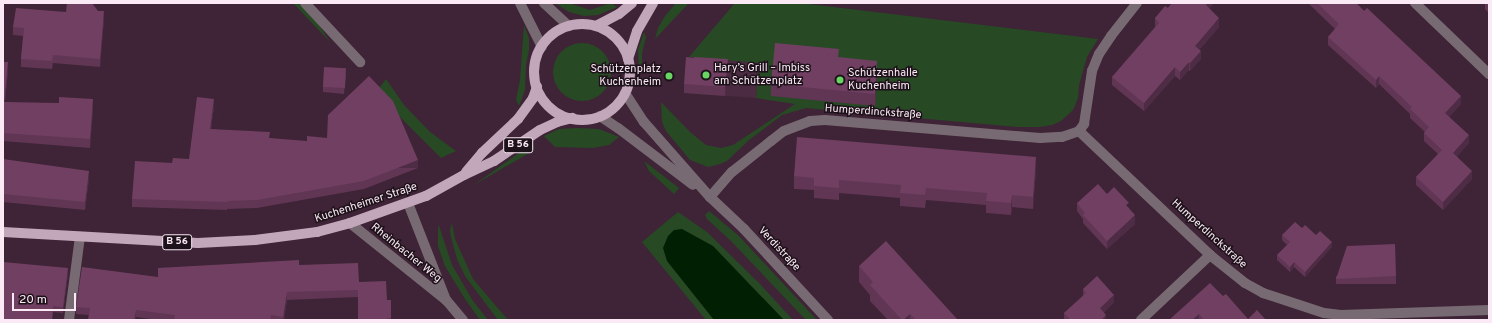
<!DOCTYPE html>
<html>
<head>
<meta charset="utf-8">
<style>
  body { margin:0 }
  #map { position:relative; width:1492px; height:323px; overflow:hidden; background:#3e2436; font-family:Overpass,sans-serif }
  div>[style] { position:absolute }
  [style*='--x'] { left:calc(var(--x)*1px); top:calc(var(--y)*1px); width:calc(var(--w)*1px); rotate:calc(var(--a)*1deg) }
  .built>* { inset:0; background:#4b2b41 }
  .green>* { inset:0; background:#274a25 }
  .round { border-radius:50% }
  .water>* { inset:0; background:#011f02 }
  .minor>* { height:10px; margin:-5px; padding:0 5px; transform-origin:5px; border-radius:5px; background:#786a73 }
  .major>* { height:10px; margin:-5px; padding:0 5px; transform-origin:5px; border-radius:5px; background:#c2a6b9 }
  .major>.ring { margin:-5px; padding:0; box-sizing:content-box; background:none; border:10px solid #c2a6b9; border-radius:50% }
  .wall>* { inset:0; background:#603654; transform-origin:0 0 }
  .shaded-wall>* { inset:0; background:#4e2c45; transform-origin:0 0 }
  .building>* { inset:0; background:#703f62; transform-origin:0 0 }
  .dots>* { width:11px; height:11px; translate:-50% -50%; box-sizing:border-box; border:2px solid #1e121a; border-radius:50% }
  span { translate:-50% -50%; white-space:nowrap; text-align:center; line-height:1.15; -webkit-text-stroke:3px #1e121a; paint-order:stroke }
  .shield-label span { padding:1px 3px; background:#1e121a; border:1px solid; border-radius:3px; -webkit-text-stroke-width:0 }
  .shield-label { font-size:10px; color:#fbe9f5; font-weight:700 }
  .poi-label { font-size:11px; color:#fbe9f5 }
  .left { translate:0 -50%; text-align:left }
  .right { translate:-100% -50%; text-align:right }
  .street-label { font-size:11px; color:#fbe9f5 }
  .frame { position:absolute; inset:0; border:4px solid #fbe9f5; pointer-events:none }
  .scale { position:absolute; left:12px; top:293px; width:64px; height:18px; box-sizing:border-box; border:2px solid #fbe9f5; border-top:0; padding-left:5px; font-size:12px; line-height:14px; white-space:nowrap; color:#fbe9f5; -webkit-text-stroke:3px #1e121a; paint-order:stroke }
</style>
</head>
<body>
<div id="map">
  <div class="built">
    <i style="clip-path:polygon(689px 57px,759px 63px,756px 98px,684px 93px,686px 66px,688px 66px)"></i>
  </div>
  <div class="green">
    <i style="clip-path:polygon(293px 3px,299px 3px,319px 25px,330px 42px)"></i>
    <i style="clip-path:polygon(555px 3px,569px 3px,590px 10px,611px 3px,617px 7px,598px 15px,584px 16px,569px 12px)"></i>
    <i style="clip-path:polygon(676px 3px,689px 3px,655px 39px,658px 28px,665px 16px)"></i>
    <i style="clip-path:polygon(735px 3px,800px 3px,1098px 39px,1087px 57px,1079px 85px,1078px 98px,1073px 110px,1061px 121px,1052px 125px,1039px 127px,1017px 127px,806px 108px,782px 115px,749px 140px,727px 161px,720px 164px,708px 167px,690px 160px,666px 131px,662px 122px,661px 102px,690px 132px,706px 145px,721px 148px,733px 145px,795px 104px,756px 98px,759px 63px,689px 57px)"></i>
    <i style="clip-path:polygon(524px 25px,529px 38px,529px 50px,526px 65px,525px 90px,519px 106px,516px 100px,520px 80px)"></i>
    <i style="clip-path:polygon(644px 32px,646px 37px,642px 53px,642px 63px,639px 67px,638px 50px)"></i>
    <i class="round" style="left:553px;top:43px;width:58px;height:58px"></i>
    <i style="clip-path:polygon(386px 79px,404px 105px,430px 132px,456px 151px,441px 158px,394px 111px,373px 84px,380px 87px)"></i>
    <i style="clip-path:polygon(577px 128px,599px 129px,619px 137px,609px 145px,593px 148px,555px 147px,544px 136px,559px 129px)"></i>
    <i style="clip-path:polygon(533px 143px,534px 149px,529px 153px,474px 185px)"></i>
    <i style="clip-path:polygon(644px 161px,679px 188px,674px 194px,649px 171px)"></i>
    <i style="clip-path:polygon(709px 211px,739px 236px,817px 320px,806px 320px,730px 240px,707px 219px,705px 215px)"></i>
    <i style="clip-path:polygon(678px 212px,707px 232px,760px 284px,793px 320px,706px 320px,642px 242px)"></i>
    <i style="clip-path:polygon(452px 223px,455px 239px,473px 279px,508px 320px,498px 320px,465px 276px,457px 259px,451px 237px,450px 230px)"></i>
    <i style="clip-path:polygon(439px 226px,452px 265px,473px 301px,488px 320px,480px 320px,465px 299px,445px 266px,438px 246px,438px 227px)"></i>
  </div>
  <div class="water">
    <i style="clip-path:polygon(682px 229px,713px 246px,784px 320px,714px 320px,667px 261px,663px 248px,668px 236px,674px 230px)"></i>
  </div>
  <div class="minor">
    <i style="--x:305;--y:3;--w:81;--a:47"></i>
    <i style="--x:520;--y:3;--w:49;--a:63.4"></i>
    <i style="--x:544;--y:3;--w:34;--a:43"></i>
    <i style="--x:1415;--y:3;--w:103;--a:43.8"></i>
    <i style="--x:625;--y:93;--w:35;--a:57"></i>
    <i style="--x:644;--y:122;--w:100;--a:48.7"></i>
    <i style="--x:710;--y:197;--w:47;--a:43.3"></i>
    <i style="--x:744;--y:229;--w:124;--a:47.3"></i>
    <i style="--x:600;--y:116;--w:22;--a:34"></i>
    <i style="--x:618;--y:128;--w:94;--a:37.2"></i>
    <i style="--x:1079;--y:131;--w:180;--a:43.4"></i>
    <i style="--x:1210;--y:255;--w:45;--a:38.7"></i>
    <i style="--x:1245;--y:283;--w:21;--a:29"></i>
    <i style="--x:1263;--y:293;--w:64;--a:18.2"></i>
    <i style="--x:1324;--y:313;--w:17;--a:7"></i>
    <i style="--x:1341;--y:315;--w:148;--a:-1.9"></i>
    <i style="--x:710;--y:197;--w:33;--a:-49"></i>
    <i style="--x:732;--y:172;--w:50;--a:-38.5"></i>
    <i style="--x:771;--y:141;--w:16;--a:-38"></i>
    <i style="--x:784;--y:131;--w:28;--a:-21"></i>
    <i style="--x:810;--y:121;--w:15;--a:-4"></i>
    <i style="--x:825;--y:120;--w:216;--a:4.8"></i>
    <i style="--x:1040;--y:138;--w:22;--a:-3"></i>
    <i style="--x:1062;--y:137;--w:18;--a:-19"></i>
    <i style="--x:1079;--y:131;--w:9;--a:-54"></i>
    <i style="--x:1084;--y:124;--w:54;--a:-81.4"></i>
    <i style="--x:1092;--y:71;--w:18;--a:-68"></i>
    <i style="--x:1099;--y:54;--w:22;--a:-56"></i>
    <i style="--x:1111;--y:36;--w:42;--a:-51.8"></i>
    <i style="--x:408;--y:203;--w:104;--a:68.6"></i>
    <i style="--x:350;--y:223;--w:124;--a:38.8"></i>
    <i style="--x:447;--y:301;--w:25;--a:50"></i>
    <i style="--x:69;--y:320;--w:84;--a:-82.5"></i>
    <i style="--x:1141;--y:320;--w:95;--a:-43.3"></i>
  </div>
  <div class="major">
    <i class="ring" style="left:534px;top:24px;width:86px;height:86px"></i>
    <i style="--x:596;--y:26;--w:26;--a:-28"></i>
    <i style="--x:619;--y:14;--w:17;--a:-40"></i>
    <i style="--x:628;--y:59;--w:29;--a:-72"></i>
    <i style="--x:637;--y:31;--w:32;--a:-60"></i>
    <i style="--x:466;--y:172;--w:25;--a:-50"></i>
    <i style="--x:482;--y:153;--w:50;--a:-43.4"></i>
    <i style="--x:518;--y:119;--w:26;--a:-54"></i>
    <i style="--x:533;--y:98;--w:12;--a:-70"></i>
    <i style="--x:3;--y:232;--w:195;--a:3.2"></i>
    <i style="--x:198;--y:243;--w:57;--a:-3"></i>
    <i style="--x:255;--y:240;--w:63;--a:-7.4"></i>
    <i style="--x:317;--y:232;--w:34;--a:-15"></i>
    <i style="--x:350;--y:223;--w:81;--a:-19.6"></i>
    <i style="--x:426;--y:196;--w:43;--a:-28.9"></i>
    <i style="--x:464;--y:175;--w:33;--a:-25"></i>
    <i style="--x:494;--y:161;--w:55;--a:-34"></i>
    <i style="--x:540;--y:130;--w:19;--a:-25"></i>
    <i style="--x:557;--y:122;--w:16;--a:-15"></i>
  </div>
  <div class="wall">
    <i style="clip-path:polygon(1172px 3px,1214px 3px,1209px 8px,1219px 27px,1199px 50px,1201px 59px,1190px 71px,1189px 70px,1180px 80px,1175px 76px,1144px 111px,1112px 85px,1112px 77px,1155px 27px,1155px 18px,1168px 8px)"></i>
    <i style="clip-path:polygon(1308px 3px,1356px 3px,1461px 104px,1449px 117px,1469px 143px,1457px 156px,1472px 179px,1443px 210px,1416px 185px,1416px 177px,1438px 154px,1424px 141px,1424px 133px,1425px 132px,1410px 118px,1410px 114px,1379px 84px,1376px 88px,1328px 45px,1328px 37px,1335px 29px)"></i>
    <i style="clip-path:polygon(1485px 3px,1489px 3px,1489px 13px,1485px 9px)"></i>
    <i style="clip-path:polygon(104px 19px,100px 67px,53px 63px,52px 69px,21px 67px,21px 59px,23px 36px,13px 35px,13px 27px)"></i>
    <i style="clip-path:polygon(839px 58px,877px 73px,875px 106px,771px 96px,771px 84px)"></i>
    <i style="clip-path:polygon(3px 62px,8px 71px,5px 102px,93px 108px,90px 148px,3px 141px)"></i>
    <i style="clip-path:polygon(728px 69px,725px 96px,684px 93px,684px 84px)"></i>
    <i style="clip-path:polygon(346px 73px,344px 94px,323px 92px,323px 87px)"></i>
    <i style="clip-path:polygon(214px 107px,211px 129px,270px 138px,418px 168px,364px 189px,257px 208px,227px 209px,227px 210px,132px 207px,132px 199px,172px 163px,189px 159px)"></i>
    <i style="clip-path:polygon(3px 159px,89px 179px,85px 210px,3px 202px)"></i>
    <i style="clip-path:polygon(1036px 170px,1033px 209px,1012px 207px,1011px 215px,986px 213px,986px 205px,926px 200px,925px 208px,900px 206px,900px 198px,839px 193px,839px 200px,814px 198px,814px 190px,794px 189px,794px 176px)"></i>
    <i style="clip-path:polygon(1107px 194px,1129px 208px,1135px 224px,1107px 249px,1083px 223px,1083px 219px,1077px 211px,1077px 203px)"></i>
    <i style="clip-path:polygon(1302px 228px,1316px 235px,1332px 247px,1305px 277px,1294px 267px,1290px 272px,1277px 260px,1277px 255px,1287px 245px,1282px 240px,1282px 235px)"></i>
    <i style="clip-path:polygon(299px 265px,359px 282px,387px 300px,391px 300px,391px 320px,358px 320px,358px 297px,287px 300px,284px 320px,157px 320px,136px 317px,135px 320px,88px 320px,89px 315px,76px 314px,76px 307px,158px 277px,158px 268px)"></i>
    <i style="clip-path:polygon(859px 266px,958px 320px,888px 320px,870px 301px,870px 295px,859px 282px)"></i>
    <i style="clip-path:polygon(68px 274px,63px 313px,53px 312px,52px 320px,3px 320px)"></i>
    <i style="left:1396px;top:276px;width:8px;height:60px;rotate:90deg"></i>
    <i style="clip-path:polygon(1083px 289px,1114px 302px,1104px 312px,1106px 320px,1064px 320px,1064px 313px,1083px 296px)"></i>
    <i style="clip-path:polygon(1223px 296px,1248px 319px,1266px 320px,1199px 320px,1199px 319px,1169px 320px)"></i>
  </div>
  <div class="shaded-wall">
    <i style="clip-path:polygon(1207px 3px,1214px 3px,1206px 13px,1206px 5px)"></i>
    <i style="clip-path:polygon(104px 11px,104px 19px,100px 67px,100px 59px)"></i>
    <i style="clip-path:polygon(1219px 18px,1219px 27px,1195px 54px,1195px 46px)"></i>
    <i style="clip-path:polygon(1201px 51px,1201px 59px,1190px 71px,1190px 63px)"></i>
    <i style="clip-path:polygon(728px 59px,728px 69px,725px 96px,725px 87px)"></i>
    <i style="clip-path:polygon(877px 61px,877px 73px,875px 106px,875px 94px)"></i>
    <i style="clip-path:polygon(8px 62px,8px 71px,4px 110px,4px 102px)"></i>
    <i style="clip-path:polygon(1189px 62px,1189px 70px,1180px 80px,1180px 72px)"></i>
    <i style="clip-path:polygon(1175px 67px,1175px 76px,1144px 111px,1144px 103px)"></i>
    <i style="clip-path:polygon(1379px 76px,1379px 84px,1376px 88px,1376px 80px)"></i>
    <i style="clip-path:polygon(1461px 96px,1461px 104px,1445px 121px,1445px 113px)"></i>
    <i style="clip-path:polygon(93px 99px,93px 108px,90px 148px,90px 139px)"></i>
    <i style="clip-path:polygon(214px 99px,214px 107px,210px 137px,210px 129px)"></i>
    <i style="clip-path:polygon(1469px 135px,1469px 143px,1453px 161px,1453px 153px)"></i>
    <i style="clip-path:polygon(1036px 157px,1036px 170px,1033px 209px,1033px 197px)"></i>
    <i style="left:418px;top:160px;width:8px;height:58px;rotate:90deg"></i>
    <i style="clip-path:polygon(89px 171px,89px 179px,85px 210px,85px 202px)"></i>
    <i style="clip-path:polygon(1472px 171px,1472px 179px,1443px 210px,1443px 202px)"></i>
    <i style="clip-path:polygon(1012px 195px,1012px 207px,1011px 215px,1011px 203px)"></i>
    <i style="clip-path:polygon(1135px 215px,1135px 224px,1107px 249px,1107px 241px)"></i>
    <i style="clip-path:polygon(1332px 242px,1332px 247px,1305px 277px,1305px 272px)"></i>
    <i style="clip-path:polygon(1294px 262px,1294px 267px,1290px 272px,1290px 267px)"></i>
    <i style="clip-path:polygon(68px 268px,68px 274px,63px 313px,63px 307px)"></i>
    <i style="clip-path:polygon(287px 292px,287px 300px,284px 320px,283px 320px)"></i>
    <i style="clip-path:polygon(1114px 295px,1114px 302px,1100px 315px,1100px 308px)"></i>
    <i style="clip-path:polygon(136px 310px,135px 320px,134px 320px)"></i>
    <i style="clip-path:polygon(910px 314px,910px 320px,903px 320px)"></i>
    <i style="clip-path:polygon(1199px 314px,1199px 319px,1198px 320px,1192px 320px)"></i>
    <i style="clip-path:polygon(1106px 315px,1106px 320px,1101px 320px)"></i>
  </div>
  <div class="building">
    <i style="clip-path:polygon(67px 3px,92px 3px,98px 11px,104px 11px,100px 59px,53px 55px,52px 61px,21px 59px,24px 28px,13px 27px,16px 8px,66px 12px)"></i>
    <i style="clip-path:polygon(1172px 3px,1207px 3px,1206px 5px,1219px 18px,1195px 46px,1201px 51px,1190px 63px,1189px 62px,1180px 72px,1175px 67px,1144px 103px,1112px 77px,1159px 23px,1155px 18px,1165px 6px,1168px 8px)"></i>
    <i style="clip-path:polygon(1317px 3px,1356px 3px,1364px 11px,1367px 8px,1461px 96px,1445px 113px,1469px 135px,1453px 153px,1472px 171px,1443px 202px,1416px 177px,1442px 150px,1424px 133px,1429px 127px,1410px 109px,1412px 107px,1379px 76px,1376px 80px,1328px 37px,1339px 24px)"></i>
    <i style="clip-path:polygon(775px 43px,839px 49px,838px 57px,877px 61px,875px 94px,771px 84px)"></i>
    <i style="clip-path:polygon(686px 57px,694px 58px,694px 57px,728px 59px,725px 87px,684px 84px)"></i>
    <i style="clip-path:polygon(3px 62px,8px 62px,4px 102px,59px 103px,59px 97px,93px 99px,90px 139px,3px 133px)"></i>
    <i style="left:324px;top:67px;width:22px;height:20px;rotate:3deg"></i>
    <i style="clip-path:polygon(369px 76px,393px 101px,418px 160px,364px 181px,257px 200px,227px 201px,227px 202px,132px 199px,135px 161px,172px 163px,173px 158px,189px 159px,197px 97px,214px 99px,210px 129px,270px 132px,269px 138px,307px 141px,307px 136px,327px 138px,328px 115px)"></i>
    <i style="clip-path:polygon(797px 137px,1036px 157px,1033px 197px,1012px 195px,1011px 203px,986px 201px,987px 193px,926px 188px,925px 195px,900px 193px,901px 185px,839px 180px,839px 188px,814px 186px,814px 178px,794px 176px)"></i>
    <i style="clip-path:polygon(3px 159px,89px 171px,85px 202px,3px 194px)"></i>
    <i style="clip-path:polygon(1098px 184px,1107px 194px,1114px 187px,1129px 203px,1126px 205px,1135px 215px,1107px 241px,1083px 215px,1085px 213px,1077px 203px)"></i>
    <i style="clip-path:polygon(1295px 222px,1302px 228px,1305px 225px,1316px 235px,1320px 231px,1332px 242px,1305px 272px,1294px 262px,1290px 267px,1277px 255px,1290px 242px,1282px 235px)"></i>
    <i style="clip-path:polygon(886px 241px,958px 320px,916px 320px,910px 314px,903px 320px,902px 320px,870px 285px,873px 282px,859px 266px)"></i>
    <i style="clip-path:polygon(1395px 244px,1396px 276px,1336px 279px,1347px 246px)"></i>
    <i style="clip-path:polygon(299px 260px,299px 265px,358px 263px,359px 282px,386px 281px,387px 300px,391px 300px,391px 318px,387px 318px,387px 320px,358px 320px,358px 290px,287px 292px,283px 317px,271px 315px,270px 320px,174px 320px,175px 315px,136px 310px,134px 320px,88px 320px,90px 308px,76px 307px,82px 267px,158px 277px,158px 268px)"></i>
    <i style="clip-path:polygon(3px 262px,68px 268px,63px 307px,53px 306px,52px 320px,3px 320px)"></i>
    <i style="clip-path:polygon(1097px 276px,1114px 295px,1100px 308px,1106px 315px,1101px 320px,1071px 320px,1064px 313px,1086px 293px,1083px 289px)"></i>
    <i style="clip-path:polygon(1210px 283px,1223px 296px,1226px 294px,1248px 319px,1257px 310px,1266px 320px,1204px 320px,1199px 314px,1192px 320px,1169px 320px)"></i>
  </div>
  <div class="dots">
    <i style="left:706px;top:75px;background:#69d464"></i>
    <i style="left:669px;top:76px;background:#69d464"></i>
    <i style="left:840px;top:80px;background:#69d464"></i>
  </div>
  <div class="shield-label">
    <span style="left:518px;top:145px">B 56</span>
    <span style="left:177px;top:242px">B 56</span>
  </div>
  <div class="poi-label">
    <span class="left" style="left:714px;top:75px">Hary’s Grill – Imbiss<br>am Schützenplatz</span>
    <span class="right" style="left:661px;top:76px">Schützenplatz<br>Kuchenheim</span>
    <span class="left" style="left:848px;top:80px">Schützenhalle<br>Kuchenheim</span>
  </div>
  <div class="street-label">
    <span style="left:873px;top:112px;rotate:4deg">Humperdinckstraße</span>
    <span style="left:366px;top:203px;rotate:-18deg">Kuchenheimer Straße</span>
    <span style="left:1209px;top:234px;rotate:42deg">Humperdinckstraße</span>
    <span style="left:779px;top:249px;rotate:47deg">Verdistraße</span>
    <span style="left:406px;top:253px;rotate:39deg">Rheinbacher Weg</span>
  </div>
  <div class="frame"></div>
  <div class="scale">20 m</div>
</div>
</body>
</html>
